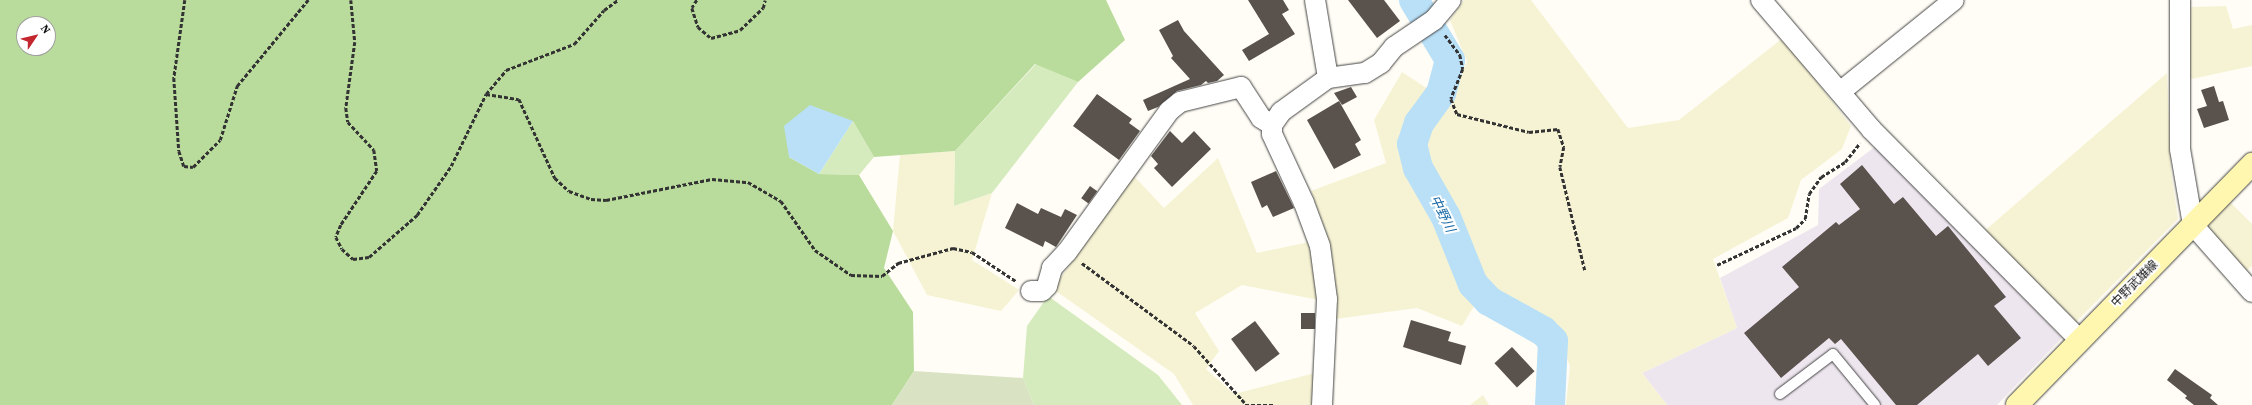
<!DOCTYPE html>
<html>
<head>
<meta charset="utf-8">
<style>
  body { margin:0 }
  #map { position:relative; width:2252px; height:405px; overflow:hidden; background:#fffdf5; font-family:"Source Serif 4","Noto Sans JP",serif }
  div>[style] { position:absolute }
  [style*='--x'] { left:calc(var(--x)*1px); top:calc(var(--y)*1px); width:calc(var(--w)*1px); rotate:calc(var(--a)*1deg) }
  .industrial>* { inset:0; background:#eee6ef }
  .farmland>* { inset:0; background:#f6f3d4 }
  .green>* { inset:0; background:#d5ebbd }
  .forest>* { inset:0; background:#b9dc9c }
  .cemetery>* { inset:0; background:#d9e3c4 }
  .water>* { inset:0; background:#b9e0f7 }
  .river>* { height:30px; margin:-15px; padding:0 15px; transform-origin:15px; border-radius:15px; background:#b9e0f7 }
  .building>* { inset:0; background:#5a524d; transform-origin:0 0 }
  .path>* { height:2.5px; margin-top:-1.25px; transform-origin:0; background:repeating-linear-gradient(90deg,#333 0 4px,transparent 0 6px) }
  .roads { filter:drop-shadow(0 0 1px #444) drop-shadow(0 0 1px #444) }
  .lane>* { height:10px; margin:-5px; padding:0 5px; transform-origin:5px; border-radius:5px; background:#fff }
  .street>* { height:20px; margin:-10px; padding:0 10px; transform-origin:10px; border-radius:10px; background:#fff }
  .secondary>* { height:22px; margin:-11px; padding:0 11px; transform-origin:11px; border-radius:11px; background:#fff6b0 }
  span { translate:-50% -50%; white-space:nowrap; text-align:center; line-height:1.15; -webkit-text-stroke:4px #fff; paint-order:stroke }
  .street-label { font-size:12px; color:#111 }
  .water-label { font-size:13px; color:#1768a6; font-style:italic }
  .north { position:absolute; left:16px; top:16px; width:40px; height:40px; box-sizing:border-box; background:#fff; border:1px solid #a0a0a0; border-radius:50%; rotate:55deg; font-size:11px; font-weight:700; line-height:16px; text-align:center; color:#111 }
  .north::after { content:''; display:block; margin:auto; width:14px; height:18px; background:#c4262e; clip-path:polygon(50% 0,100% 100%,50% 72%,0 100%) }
</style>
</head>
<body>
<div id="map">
  <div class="industrial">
    <i style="clip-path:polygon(1876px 146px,2062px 338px,1997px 405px,1667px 405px,1642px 373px,1737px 328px,1720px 278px,1818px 225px,1819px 189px)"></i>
  </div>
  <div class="farmland">
    <i style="clip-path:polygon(1464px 0,1531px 0,1628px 128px,1679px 120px,1783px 38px,1851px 126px,1842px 149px,1801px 180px,1788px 218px,1713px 259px,1737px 328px,1642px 373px,1667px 405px,1566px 405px,1570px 366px,1557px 331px,1487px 283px,1417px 148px,1467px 62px,1450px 20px)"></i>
    <i style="clip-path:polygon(2226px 6px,2233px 29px,2252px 25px,2252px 66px,2187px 80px,2191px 7px)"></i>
    <i style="clip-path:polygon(1402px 72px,1431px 91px,1403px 128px,1407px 171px,1476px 303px,1462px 326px,1417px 308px,1335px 319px,1328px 238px,1311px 191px,1386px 163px,1374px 120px)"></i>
    <i style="clip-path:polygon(2167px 73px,2171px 171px,2178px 219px,2074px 324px,1981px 234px)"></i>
    <i style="clip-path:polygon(955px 151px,954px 206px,992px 193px,972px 260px,1019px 290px,1001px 311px,927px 295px,893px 231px,900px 155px)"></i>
    <i style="clip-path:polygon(1218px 158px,1257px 253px,1309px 242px,1319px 300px,1242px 285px,1195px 313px,1219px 351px,1206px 369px,1234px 394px,1315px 373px,1315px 405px,1193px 405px,1174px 374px,1053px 289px,1132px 174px,1164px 208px)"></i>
    <i style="clip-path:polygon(2230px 202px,2252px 224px,2252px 266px,2246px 271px,2206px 225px)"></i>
    <i style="clip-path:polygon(1483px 395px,1489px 405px,1470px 405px)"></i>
  </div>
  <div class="green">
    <i style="clip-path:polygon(1036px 64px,1078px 82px,992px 193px,954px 206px,955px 151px)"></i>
    <i style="clip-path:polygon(853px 121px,874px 157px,859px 175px,819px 174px)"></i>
    <i style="clip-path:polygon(1048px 296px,1158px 375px,1182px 405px,1034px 405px,1023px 378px,1027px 326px)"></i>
  </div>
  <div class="forest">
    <i style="clip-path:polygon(evenodd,0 0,1106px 0,1125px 40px,1078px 82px,1035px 64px,955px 151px,874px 157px,853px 121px,789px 157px,819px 174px,859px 175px,893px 231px,884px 268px,913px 312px,914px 371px,892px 405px,0 405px,0 0,24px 24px,48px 24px,48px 48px,24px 48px,24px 24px)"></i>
  </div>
  <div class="cemetery">
    <i style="clip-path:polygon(914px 371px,1023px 378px,1034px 405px,892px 405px)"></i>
  </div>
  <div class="water">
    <i style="clip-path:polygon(810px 105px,853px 121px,819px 174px,789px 157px,784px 126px)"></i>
  </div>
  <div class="river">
    <i style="--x:1414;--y:0;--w:70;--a:59"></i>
    <i style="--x:1450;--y:60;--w:34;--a:105"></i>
    <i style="--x:1441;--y:93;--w:37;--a:126"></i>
    <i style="--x:1419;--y:123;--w:22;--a:108"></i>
    <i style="--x:1412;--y:144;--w:25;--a:76"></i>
    <i style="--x:1418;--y:168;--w:56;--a:60.3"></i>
    <i style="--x:1446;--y:217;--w:72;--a:68.1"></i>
    <i style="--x:1473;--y:284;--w:23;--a:47"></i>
    <i style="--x:1489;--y:301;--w:62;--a:29.1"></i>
    <i style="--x:1543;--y:331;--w:14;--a:45"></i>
    <i style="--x:1553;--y:341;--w:64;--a:92.7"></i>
  </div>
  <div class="building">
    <i style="clip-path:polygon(1248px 0,1283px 0,1289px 10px,1282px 14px,1295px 34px,1249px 61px,1242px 50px,1269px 34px)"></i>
    <i style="clip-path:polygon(1348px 0,1384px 0,1400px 21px,1377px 38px)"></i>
    <i style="clip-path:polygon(1178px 20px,1184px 31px,1224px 75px,1217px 81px,1208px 83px,1206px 81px,1201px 85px,1177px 91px,1158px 107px,1148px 111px,1143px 100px,1190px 79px,1171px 58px,1173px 56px,1159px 30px)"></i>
    <i style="clip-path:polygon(2214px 86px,2219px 102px,2223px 101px,2229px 120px,2204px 128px,2197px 109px,2207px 106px,2201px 90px)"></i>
    <i style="clip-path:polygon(1351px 87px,1357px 97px,1342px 105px,1334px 93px)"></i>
    <i style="clip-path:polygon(1097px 94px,1132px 119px,1129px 123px,1140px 131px,1119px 160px,1073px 126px)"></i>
    <i style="clip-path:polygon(1339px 101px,1361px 140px,1355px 144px,1361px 155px,1334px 169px,1307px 120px)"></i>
    <i style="clip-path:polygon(1170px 131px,1182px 143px,1194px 131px,1211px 149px,1172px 187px,1154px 168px,1158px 164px,1151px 156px)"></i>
    <i style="clip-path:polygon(1862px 165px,1894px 204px,1903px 197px,1936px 236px,1948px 226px,2006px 297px,1994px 306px,2021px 338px,1988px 366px,1978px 354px,1917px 405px,1896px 405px,1841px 339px,1835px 344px,1829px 338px,1781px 378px,1744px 333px,1799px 287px,1782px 267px,1836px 222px,1839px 225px,1860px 209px,1840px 184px)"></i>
    <i style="clip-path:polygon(1276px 171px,1294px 208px,1273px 217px,1267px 205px,1262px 208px,1251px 182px)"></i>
    <i style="left:1090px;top:186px;width:9px;height:15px;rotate:36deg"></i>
    <i style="clip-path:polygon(1017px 203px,1038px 214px,1041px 208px,1061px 217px,1065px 209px,1077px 215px,1056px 247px,1045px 241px,1043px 247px,1005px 228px)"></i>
    <i style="left:1301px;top:313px;width:14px;height:16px"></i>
    <i style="clip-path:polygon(1411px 320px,1451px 332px,1448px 341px,1466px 346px,1461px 365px,1403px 347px)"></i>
    <i style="left:1255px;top:321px;width:41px;height:30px;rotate:53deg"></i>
    <i style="left:1512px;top:347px;width:33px;height:24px;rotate:47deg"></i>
    <i style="clip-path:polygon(2175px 369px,2212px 395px,2210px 398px,2218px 405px,2194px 405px,2185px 398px,2187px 396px,2167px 380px)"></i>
  </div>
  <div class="path">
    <i style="--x:185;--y:0;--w:79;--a:98"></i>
    <i style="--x:174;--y:78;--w:73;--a:86.1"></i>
    <i style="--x:179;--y:151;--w:16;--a:72"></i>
    <i style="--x:184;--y:166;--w:9;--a:6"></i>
    <i style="--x:193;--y:167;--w:38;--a:-45"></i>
    <i style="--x:220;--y:140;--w:57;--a:-72.5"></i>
    <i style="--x:237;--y:86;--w:112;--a:-50.5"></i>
    <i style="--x:351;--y:0;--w:42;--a:84.6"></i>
    <i style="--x:355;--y:42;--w:67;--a:97.8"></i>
    <i style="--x:346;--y:108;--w:14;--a:82"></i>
    <i style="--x:348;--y:122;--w:38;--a:47"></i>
    <i style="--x:374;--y:150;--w:21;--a:82"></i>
    <i style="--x:377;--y:171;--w:65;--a:123.7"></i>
    <i style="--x:341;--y:225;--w:13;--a:113"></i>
    <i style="--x:336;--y:237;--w:13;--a:63"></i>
    <i style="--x:342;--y:249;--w:15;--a:42"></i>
    <i style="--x:353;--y:259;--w:16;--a:-7"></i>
    <i style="--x:369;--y:257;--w:64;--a:-41.2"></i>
    <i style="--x:417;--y:215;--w:60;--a:-55.2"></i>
    <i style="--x:451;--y:166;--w:80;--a:-64.1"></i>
    <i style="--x:486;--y:94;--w:31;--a:-50"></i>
    <i style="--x:506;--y:70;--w:73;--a:-20.9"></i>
    <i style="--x:574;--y:44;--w:45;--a:-48.6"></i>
    <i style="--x:604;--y:10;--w:17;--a:-36"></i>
    <i style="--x:697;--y:0;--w:9;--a:122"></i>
    <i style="--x:692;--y:8;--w:20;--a:72"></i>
    <i style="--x:698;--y:27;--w:17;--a:40"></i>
    <i style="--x:711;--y:38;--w:30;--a:-15"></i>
    <i style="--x:740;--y:30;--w:32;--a:-44"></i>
    <i style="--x:763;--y:8;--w:8;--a:-76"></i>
    <i style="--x:1445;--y:35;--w:25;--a:53"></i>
    <i style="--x:1460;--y:55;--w:14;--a:78"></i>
    <i style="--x:1463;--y:69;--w:32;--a:112"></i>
    <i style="--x:1451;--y:99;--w:16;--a:68"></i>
    <i style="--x:1457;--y:114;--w:74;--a:14"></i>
    <i style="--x:1529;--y:132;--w:29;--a:-6"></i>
    <i style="--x:1558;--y:129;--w:19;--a:72"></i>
    <i style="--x:1564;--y:147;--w:20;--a:101"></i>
    <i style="--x:1560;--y:167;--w:106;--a:76.4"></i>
    <i style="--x:486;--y:94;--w:33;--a:9"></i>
    <i style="--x:519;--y:99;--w:87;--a:65.5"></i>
    <i style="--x:555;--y:178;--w:19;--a:43"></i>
    <i style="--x:569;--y:191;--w:23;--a:20"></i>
    <i style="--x:591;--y:199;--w:15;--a:4"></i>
    <i style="--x:606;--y:200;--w:108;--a:-11.2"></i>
    <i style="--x:712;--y:179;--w:36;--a:5"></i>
    <i style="--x:748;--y:182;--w:38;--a:30"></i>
    <i style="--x:781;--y:201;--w:60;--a:55.2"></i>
    <i style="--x:815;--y:250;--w:44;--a:34.8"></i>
    <i style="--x:851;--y:275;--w:31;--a:2"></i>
    <i style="--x:882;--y:276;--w:21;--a:-39"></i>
    <i style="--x:898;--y:263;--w:57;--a:-15.3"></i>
    <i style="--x:953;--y:248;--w:19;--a:12"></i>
    <i style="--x:972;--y:252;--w:53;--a:33.4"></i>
    <i style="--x:1082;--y:263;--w:139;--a:36.5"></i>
    <i style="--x:1194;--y:346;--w:76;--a:48.2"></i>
    <i style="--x:1717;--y:265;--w:87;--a:-25.1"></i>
    <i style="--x:1796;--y:228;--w:13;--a:-45"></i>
    <i style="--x:1805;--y:219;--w:25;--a:-81"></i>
    <i style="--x:1809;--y:194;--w:21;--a:-55"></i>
    <i style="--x:1821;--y:177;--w:28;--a:-32"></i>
    <i style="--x:1845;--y:162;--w:24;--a:-52"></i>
    <i style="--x:1245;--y:405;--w:28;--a:0"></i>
  </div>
  <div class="roads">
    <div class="lane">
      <i style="--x:1780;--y:394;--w:66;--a:-37"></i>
      <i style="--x:1833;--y:354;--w:66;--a:50.5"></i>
    </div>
    <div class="street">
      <i style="--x:1315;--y:0;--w:79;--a:80.5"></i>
      <i style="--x:1761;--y:0;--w:170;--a:49.5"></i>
      <i style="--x:1871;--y:129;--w:297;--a:45.3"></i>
      <i style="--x:2180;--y:0;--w:149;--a:90"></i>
      <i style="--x:2180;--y:149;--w:77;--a:80.3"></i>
      <i style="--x:2193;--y:225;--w:89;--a:48.6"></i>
      <i style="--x:1840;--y:92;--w:146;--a:-38.9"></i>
      <i style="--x:1031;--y:291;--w:11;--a:0"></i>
      <i style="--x:1042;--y:291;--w:7;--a:-45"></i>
      <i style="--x:1047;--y:286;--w:19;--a:-74"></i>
      <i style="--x:1052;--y:268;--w:22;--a:-47"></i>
      <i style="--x:1067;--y:252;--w:174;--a:-54.1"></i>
      <i style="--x:1169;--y:111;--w:14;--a:-39"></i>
      <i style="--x:1180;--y:102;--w:63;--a:-13.8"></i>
      <i style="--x:1241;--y:87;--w:37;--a:57"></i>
      <i style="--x:1261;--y:118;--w:13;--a:32"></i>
      <i style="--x:1322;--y:405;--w:106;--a:-87.3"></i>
      <i style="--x:1327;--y:299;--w:53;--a:-97.5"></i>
      <i style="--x:1320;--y:246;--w:46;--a:-110.4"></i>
      <i style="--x:1304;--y:203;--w:76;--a:-114.9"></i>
      <i style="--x:1272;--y:134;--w:9;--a:-90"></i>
      <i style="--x:1272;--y:125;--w:16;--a:-55"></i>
      <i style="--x:1281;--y:112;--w:58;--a:-35.9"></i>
      <i style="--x:1328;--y:78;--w:37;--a:-8"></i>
      <i style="--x:1365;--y:73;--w:19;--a:-32"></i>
      <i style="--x:1381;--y:63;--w:21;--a:-51"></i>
      <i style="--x:1394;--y:47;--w:48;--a:-34"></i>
      <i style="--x:1434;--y:20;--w:26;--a:-50"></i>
    </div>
    <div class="secondary">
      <i style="--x:2017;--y:405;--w:337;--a:-45.7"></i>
    </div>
  </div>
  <div class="street-label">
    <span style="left:2135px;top:284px;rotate:-45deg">中野武雄線</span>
  </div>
  <div class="water-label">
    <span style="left:1442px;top:214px;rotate:64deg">中野川</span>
  </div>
  <div class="north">N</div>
</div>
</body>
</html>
